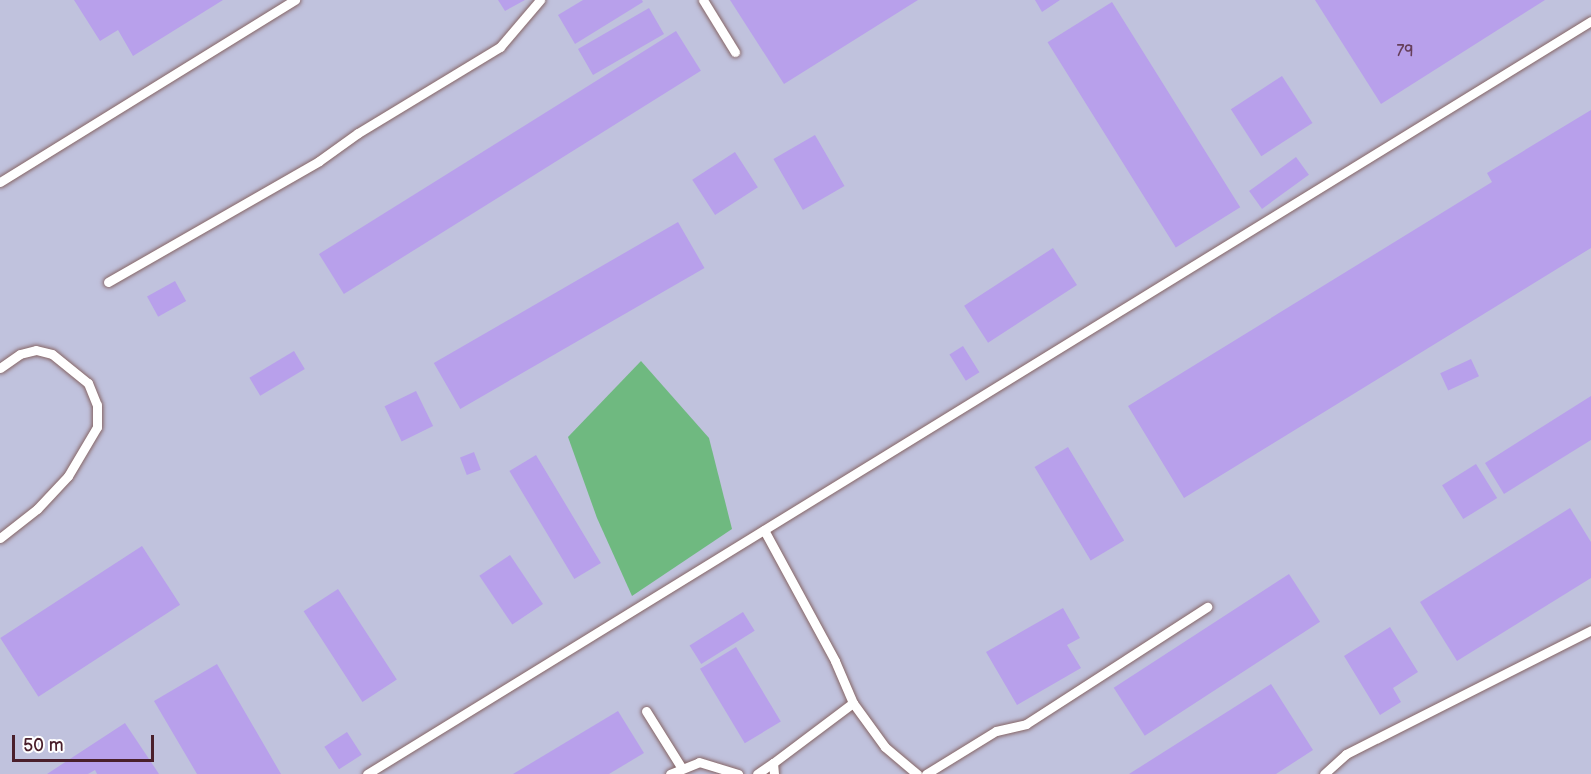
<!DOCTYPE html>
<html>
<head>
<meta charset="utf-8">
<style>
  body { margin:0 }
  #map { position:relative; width:1591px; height:774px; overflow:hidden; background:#f6e7d0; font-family:"Balsamiq Sans",sans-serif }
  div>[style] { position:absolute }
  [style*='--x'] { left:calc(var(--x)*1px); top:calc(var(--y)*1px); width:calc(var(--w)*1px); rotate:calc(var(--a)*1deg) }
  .industrial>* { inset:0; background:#c0c2dd; transform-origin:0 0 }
  .forest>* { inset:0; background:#6fb980 }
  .building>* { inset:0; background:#b8a0eb; transform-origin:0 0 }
  .roads { filter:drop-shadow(0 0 2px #866565) drop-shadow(0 0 2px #866565) }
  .lane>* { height:9px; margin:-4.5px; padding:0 4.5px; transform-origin:4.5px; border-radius:4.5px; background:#fff }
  span { translate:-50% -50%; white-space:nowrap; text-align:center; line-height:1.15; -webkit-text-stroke:6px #fff; paint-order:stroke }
  .number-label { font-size:16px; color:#663f5b }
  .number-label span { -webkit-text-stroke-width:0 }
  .scale { position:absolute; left:12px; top:735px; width:142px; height:27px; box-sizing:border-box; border:3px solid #4a1f2b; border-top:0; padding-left:8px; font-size:18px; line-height:21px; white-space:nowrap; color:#4a1f2b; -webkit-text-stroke:4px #fff; paint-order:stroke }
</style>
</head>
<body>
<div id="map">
  <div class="industrial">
    <i style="left:0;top:0;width:1591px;height:774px"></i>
  </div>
  <div class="forest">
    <i style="clip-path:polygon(641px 361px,709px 438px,732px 529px,632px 596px,597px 518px,568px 437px)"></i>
  </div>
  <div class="building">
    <i style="clip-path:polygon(74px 0,223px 0,133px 56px,118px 30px,100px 41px)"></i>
    <i style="clip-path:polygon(498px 0,525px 0,505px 11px)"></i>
    <i style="clip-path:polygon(583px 0,642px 0,643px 2px,575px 44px,558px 15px)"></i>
    <i style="clip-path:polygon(730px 0,918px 0,784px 84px)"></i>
    <i style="clip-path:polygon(1035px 0,1060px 0,1042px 12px)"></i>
    <i style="clip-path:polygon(1315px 0,1545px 0,1381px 104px)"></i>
    <i style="left:1112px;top:2px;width:242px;height:76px;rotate:58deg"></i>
    <i style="left:649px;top:8px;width:30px;height:82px;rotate:60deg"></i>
    <i style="left:676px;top:31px;width:47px;height:421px;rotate:58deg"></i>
    <i style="left:1282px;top:76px;width:56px;height:61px;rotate:57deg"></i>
    <i style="clip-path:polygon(1591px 110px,1591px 248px,1184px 498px,1128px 406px,1492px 182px,1487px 173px)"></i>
    <i style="left:815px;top:135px;width:59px;height:48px;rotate:60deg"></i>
    <i style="left:735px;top:152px;width:42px;height:51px;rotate:57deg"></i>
    <i style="left:1296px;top:157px;width:22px;height:58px;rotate:54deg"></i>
    <i style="left:678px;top:222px;width:53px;height:282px;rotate:60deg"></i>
    <i style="left:1053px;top:248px;width:44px;height:106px;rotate:57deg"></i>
    <i style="left:175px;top:281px;width:23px;height:32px;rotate:61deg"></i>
    <i style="left:963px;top:346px;width:31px;height:16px;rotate:58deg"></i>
    <i style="left:294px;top:351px;width:21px;height:52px;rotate:59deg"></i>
    <i style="left:1471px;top:359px;width:19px;height:34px;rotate:65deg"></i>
    <i style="left:416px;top:391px;width:39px;height:35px;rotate:64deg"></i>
    <i style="clip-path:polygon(1591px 396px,1591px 440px,1504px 494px,1485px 463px)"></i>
    <i style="left:1068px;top:447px;width:109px;height:39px;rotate:59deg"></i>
    <i style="left:474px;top:452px;width:19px;height:15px;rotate:69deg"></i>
    <i style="left:536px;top:455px;width:126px;height:31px;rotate:59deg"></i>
    <i style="left:1476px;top:464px;width:40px;height:40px;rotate:58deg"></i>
    <i style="clip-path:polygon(1570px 508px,1591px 542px,1591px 578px,1457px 661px,1420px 602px)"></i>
    <i style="left:142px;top:546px;width:70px;height:169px;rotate:57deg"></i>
    <i style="left:510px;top:555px;width:59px;height:37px;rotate:56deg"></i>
    <i style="left:1289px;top:574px;width:57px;height:209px;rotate:57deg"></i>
    <i style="left:338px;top:589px;width:108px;height:41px;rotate:57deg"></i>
    <i style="clip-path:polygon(1063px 608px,1080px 638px,1067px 645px,1081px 668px,1017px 705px,986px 652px)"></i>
    <i style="left:743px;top:612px;width:22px;height:63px;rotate:58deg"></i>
    <i style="clip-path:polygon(1390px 627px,1418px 672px,1393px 688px,1401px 702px,1380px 715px,1344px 656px)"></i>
    <i style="left:736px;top:647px;width:87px;height:42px;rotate:59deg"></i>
    <i style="clip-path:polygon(217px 664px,281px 774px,197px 774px,154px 701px)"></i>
    <i style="clip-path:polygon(1271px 684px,1313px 750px,1276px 774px,1129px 774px)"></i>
    <i style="clip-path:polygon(618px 711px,644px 753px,609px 774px,513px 774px)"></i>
    <i style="clip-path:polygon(125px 723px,159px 774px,97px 774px,95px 770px,88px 774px,47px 774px)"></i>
    <i style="left:347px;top:732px;width:27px;height:27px;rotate:57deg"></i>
  </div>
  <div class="roads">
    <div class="lane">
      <i style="--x:703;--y:0;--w:61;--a:58.4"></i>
      <i style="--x:0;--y:182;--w:347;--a:-31.7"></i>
      <i style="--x:108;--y:282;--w:243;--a:-29.8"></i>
      <i style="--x:319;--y:161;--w:48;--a:-35.7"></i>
      <i style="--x:358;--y:133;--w:166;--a:-31.2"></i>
      <i style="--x:500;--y:47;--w:62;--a:-49.6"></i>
      <i style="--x:0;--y:368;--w:24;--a:-35"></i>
      <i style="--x:20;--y:354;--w:16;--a:-14"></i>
      <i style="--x:36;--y:350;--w:16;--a:14"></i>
      <i style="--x:52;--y:354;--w:46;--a:38.9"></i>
      <i style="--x:88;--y:383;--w:24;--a:68"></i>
      <i style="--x:97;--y:405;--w:22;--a:90"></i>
      <i style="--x:97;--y:427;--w:57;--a:120.6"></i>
      <i style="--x:68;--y:476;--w:45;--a:133.2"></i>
      <i style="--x:37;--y:509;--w:47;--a:141.9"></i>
      <i style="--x:764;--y:530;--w:149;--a:61.5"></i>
      <i style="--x:835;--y:661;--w:46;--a:66.8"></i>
      <i style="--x:853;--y:703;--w:54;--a:54"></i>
      <i style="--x:885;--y:747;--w:42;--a:40.2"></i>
      <i style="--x:646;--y:711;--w:66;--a:58"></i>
      <i style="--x:367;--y:774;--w:1437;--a:-31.6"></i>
      <i style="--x:670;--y:774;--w:31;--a:-22"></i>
      <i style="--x:699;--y:762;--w:41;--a:17.1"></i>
      <i style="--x:757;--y:774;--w:19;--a:-35"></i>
      <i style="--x:774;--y:774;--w:11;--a:-95"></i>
      <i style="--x:773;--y:763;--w:100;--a:-36.9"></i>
      <i style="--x:926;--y:774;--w:82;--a:-31.6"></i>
      <i style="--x:996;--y:731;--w:31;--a:-13"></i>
      <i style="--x:1026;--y:724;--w:216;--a:-32.9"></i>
      <i style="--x:1324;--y:774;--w:30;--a:-42"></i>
      <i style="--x:1346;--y:754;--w:275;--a:-26.8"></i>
    </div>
  </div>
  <div class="number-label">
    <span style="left:1405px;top:52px">79</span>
  </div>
  <div class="scale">50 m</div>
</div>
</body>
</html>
